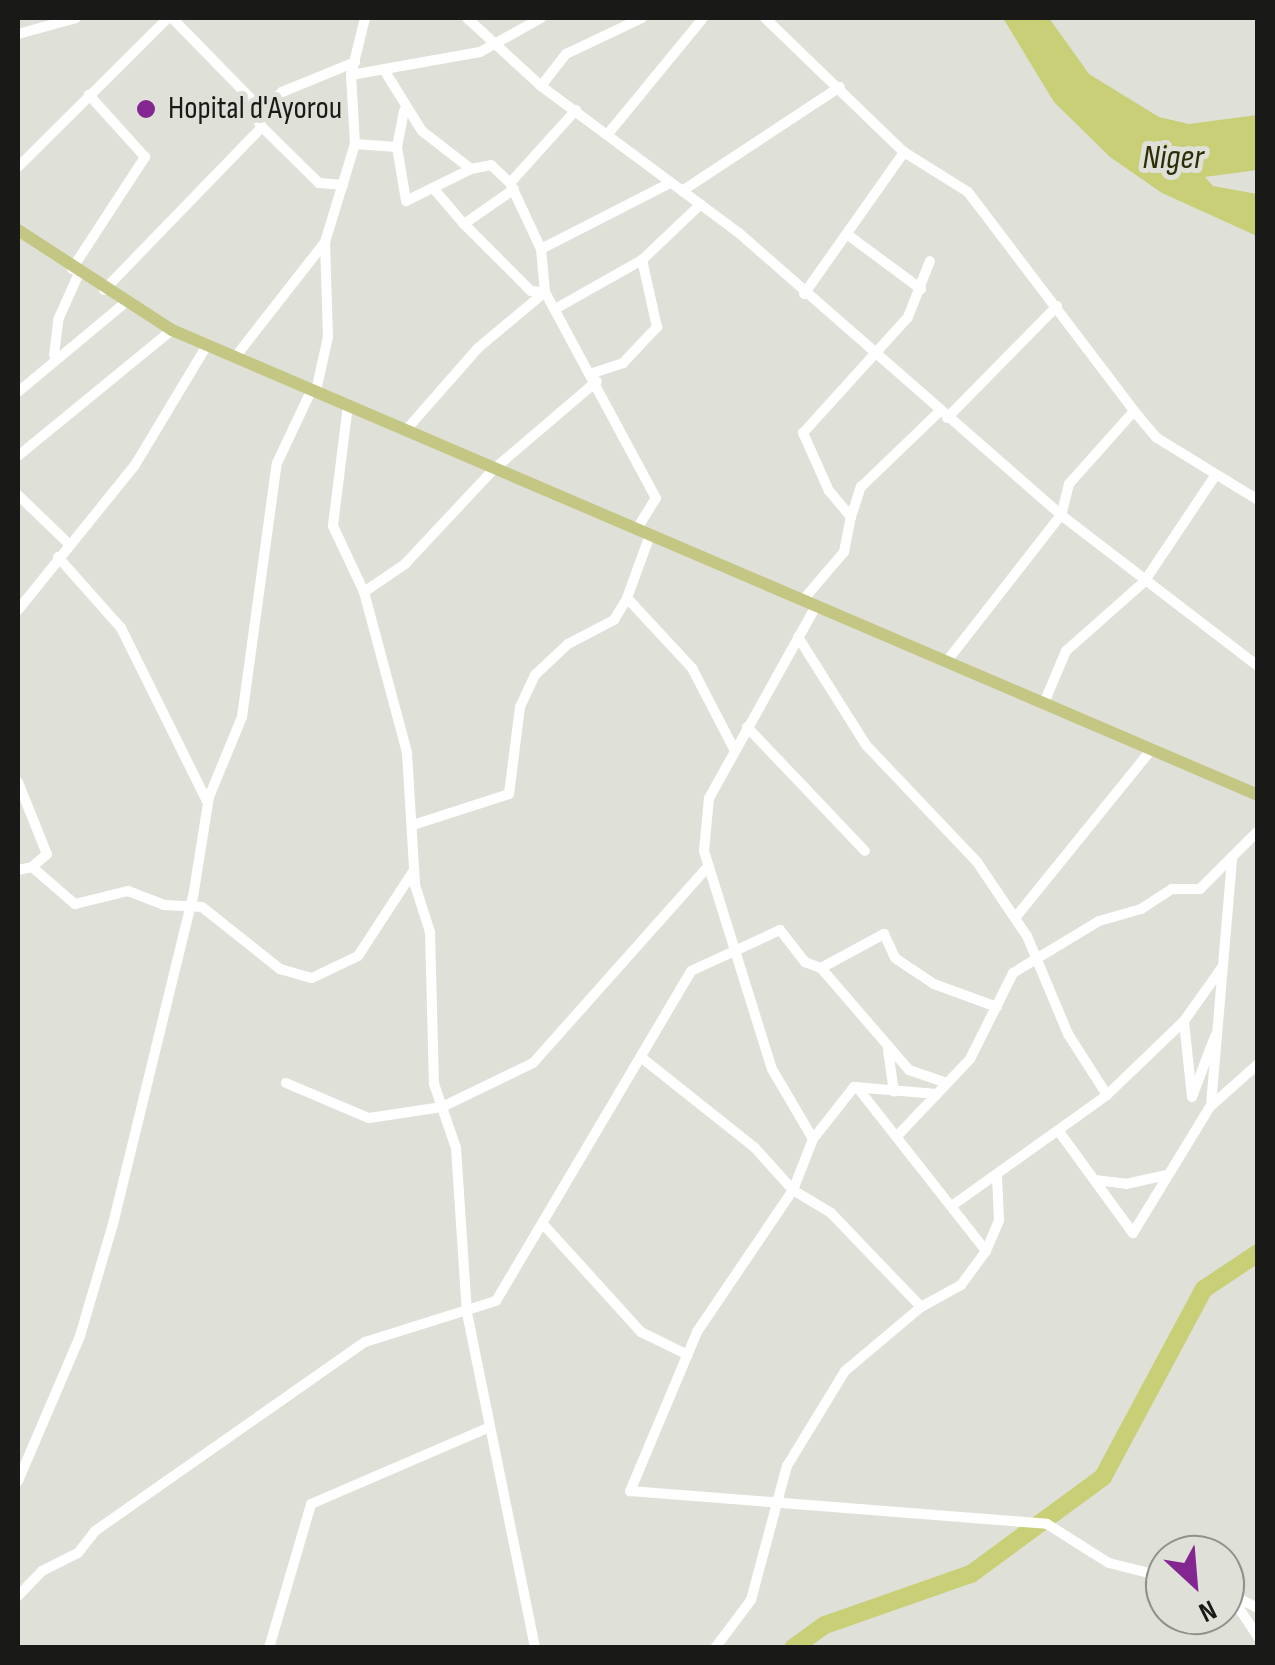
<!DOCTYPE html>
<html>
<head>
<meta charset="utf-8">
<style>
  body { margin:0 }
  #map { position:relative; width:1275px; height:1665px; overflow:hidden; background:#dfe0d8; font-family:"Sofia Sans Condensed",sans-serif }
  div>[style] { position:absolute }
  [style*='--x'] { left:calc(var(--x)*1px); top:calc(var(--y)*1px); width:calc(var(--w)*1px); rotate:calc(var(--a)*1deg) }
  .water>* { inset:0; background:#c9cf77 }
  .river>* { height:18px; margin:-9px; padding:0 9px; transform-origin:9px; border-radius:9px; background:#c9cf77 }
  .minor>* { height:10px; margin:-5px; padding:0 5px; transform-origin:5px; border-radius:5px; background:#fff }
  .major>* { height:12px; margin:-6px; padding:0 6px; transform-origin:6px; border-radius:6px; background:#c4c783 }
  .dots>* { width:28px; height:28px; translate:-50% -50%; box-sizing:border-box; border:5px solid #dfe0d8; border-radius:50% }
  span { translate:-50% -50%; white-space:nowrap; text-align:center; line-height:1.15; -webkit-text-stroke:10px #dfe0d8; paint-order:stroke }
  .poi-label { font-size:32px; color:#191a17 }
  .left { translate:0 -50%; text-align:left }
  .water-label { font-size:35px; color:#2d2e08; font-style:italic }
  .frame { position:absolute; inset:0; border:20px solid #191a17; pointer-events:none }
  .north { position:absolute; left:1145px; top:1535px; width:100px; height:100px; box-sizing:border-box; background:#dfe0d8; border:2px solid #90918b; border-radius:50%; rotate:154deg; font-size:28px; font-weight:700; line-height:40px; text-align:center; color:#191a17 }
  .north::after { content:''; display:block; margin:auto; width:35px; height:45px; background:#842692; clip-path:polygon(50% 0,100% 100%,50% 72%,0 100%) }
</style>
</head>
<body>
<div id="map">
  <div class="water">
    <i style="clip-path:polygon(1003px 18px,1049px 18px,1089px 74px,1159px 117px,1189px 124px,1257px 115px,1257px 170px,1205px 177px,1213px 186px,1257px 194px,1257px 236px,1162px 193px,1110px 157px,1054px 102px)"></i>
  </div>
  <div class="river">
    <i style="--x:793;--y:1648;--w:39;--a:-36"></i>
    <i style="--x:825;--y:1625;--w:155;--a:-19.3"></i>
    <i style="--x:971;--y:1574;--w:164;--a:-36.3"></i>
    <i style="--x:1103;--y:1477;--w:213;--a:-61.8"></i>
    <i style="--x:1204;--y:1289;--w:65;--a:-33.7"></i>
  </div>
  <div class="minor">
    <i style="--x:172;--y:18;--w:130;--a:45.6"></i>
    <i style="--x:467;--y:18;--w:100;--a:42.6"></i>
    <i style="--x:541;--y:86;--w:247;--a:36.6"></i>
    <i style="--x:739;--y:233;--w:428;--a:41.2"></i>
    <i style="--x:1061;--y:515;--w:248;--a:37.5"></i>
    <i style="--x:765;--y:18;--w:193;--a:44"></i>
    <i style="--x:904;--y:152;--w:75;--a:32"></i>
    <i style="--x:968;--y:192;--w:275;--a:52.8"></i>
    <i style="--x:1134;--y:411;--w:98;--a:131.7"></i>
    <i style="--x:1069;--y:484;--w:32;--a:104"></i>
    <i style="--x:1061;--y:515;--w:185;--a:128"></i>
    <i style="--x:18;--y:34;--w:60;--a:-15.4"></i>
    <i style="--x:386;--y:73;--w:68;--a:58.2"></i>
    <i style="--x:422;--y:131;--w:62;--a:37.8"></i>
    <i style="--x:471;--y:169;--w:20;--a:-11"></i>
    <i style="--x:491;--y:165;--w:26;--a:43"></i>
    <i style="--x:351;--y:75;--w:131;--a:-10.1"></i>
    <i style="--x:480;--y:52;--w:70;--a:-29.1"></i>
    <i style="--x:541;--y:86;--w:41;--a:-52"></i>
    <i style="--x:566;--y:54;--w:84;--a:-25.3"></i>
    <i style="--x:576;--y:110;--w:98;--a:132.1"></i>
    <i style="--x:510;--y:183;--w:73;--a:64.8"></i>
    <i style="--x:541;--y:249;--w:43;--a:84.7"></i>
    <i style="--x:545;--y:292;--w:234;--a:61.7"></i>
    <i style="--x:656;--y:498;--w:36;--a:122"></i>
    <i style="--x:262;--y:127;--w:80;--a:44.5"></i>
    <i style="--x:319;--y:183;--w:24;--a:5"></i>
    <i style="--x:607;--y:135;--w:151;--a:-50.6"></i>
    <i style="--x:355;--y:144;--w:42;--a:4.1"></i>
    <i style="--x:397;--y:147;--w:55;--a:80.5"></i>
    <i style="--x:406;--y:201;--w:72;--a:-26.2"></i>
    <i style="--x:397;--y:147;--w:37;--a:-79"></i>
    <i style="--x:18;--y:167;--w:211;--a:-44.8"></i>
    <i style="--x:433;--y:188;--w:48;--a:49.3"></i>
    <i style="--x:514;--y:189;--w:61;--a:145"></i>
    <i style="--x:464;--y:224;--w:95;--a:45"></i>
    <i style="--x:531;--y:291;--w:13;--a:4"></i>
    <i style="--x:682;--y:191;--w:189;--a:-33.4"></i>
    <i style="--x:848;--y:235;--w:91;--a:36.5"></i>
    <i style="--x:541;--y:249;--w:145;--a:-27.1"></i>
    <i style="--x:72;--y:269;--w:134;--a:-56.9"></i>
    <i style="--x:145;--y:157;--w:84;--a:-132.1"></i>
    <i style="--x:104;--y:290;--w:227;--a:-45.9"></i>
    <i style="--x:262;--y:127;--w:11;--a:-124"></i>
    <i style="--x:256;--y:118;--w:37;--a:-45"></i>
    <i style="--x:282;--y:92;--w:79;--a:-22.3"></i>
    <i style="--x:804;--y:294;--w:174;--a:-54.8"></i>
    <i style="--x:555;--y:309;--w:100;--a:-29.4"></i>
    <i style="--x:642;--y:260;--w:81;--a:-43.5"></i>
    <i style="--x:54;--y:355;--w:35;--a:-83"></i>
    <i style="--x:58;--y:320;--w:51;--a:-65.9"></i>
    <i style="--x:236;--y:356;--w:145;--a:-52"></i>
    <i style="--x:325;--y:242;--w:102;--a:-73"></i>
    <i style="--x:355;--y:144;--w:69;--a:-93.3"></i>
    <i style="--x:351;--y:75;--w:59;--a:-76.2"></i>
    <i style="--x:593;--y:373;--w:32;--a:-18"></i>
    <i style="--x:623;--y:363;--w:50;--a:-46.6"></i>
    <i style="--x:657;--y:327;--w:69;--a:-102.6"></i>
    <i style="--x:316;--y:391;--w:55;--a:-77.5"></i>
    <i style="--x:328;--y:337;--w:94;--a:-91.8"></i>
    <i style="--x:18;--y:392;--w:141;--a:-39.8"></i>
    <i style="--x:348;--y:405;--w:122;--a:97.1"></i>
    <i style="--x:333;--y:526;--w:73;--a:64.8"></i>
    <i style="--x:364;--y:592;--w:167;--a:75"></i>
    <i style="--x:407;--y:753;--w:132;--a:86.5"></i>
    <i style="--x:415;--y:885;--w:49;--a:72.3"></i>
    <i style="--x:430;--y:932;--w:152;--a:88.5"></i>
    <i style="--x:434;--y:1084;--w:68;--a:71"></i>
    <i style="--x:456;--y:1148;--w:165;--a:86.2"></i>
    <i style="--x:467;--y:1313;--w:342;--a:78.5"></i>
    <i style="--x:1134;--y:411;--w:35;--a:50"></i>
    <i style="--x:1157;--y:438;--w:119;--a:31.5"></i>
    <i style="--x:947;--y:418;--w:157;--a:-45.5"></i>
    <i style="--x:406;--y:430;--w:109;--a:-48.7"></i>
    <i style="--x:478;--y:348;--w:87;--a:-39.9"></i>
    <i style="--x:18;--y:456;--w:199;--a:-39.3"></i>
    <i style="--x:18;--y:495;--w:71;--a:43.9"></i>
    <i style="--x:851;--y:517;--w:32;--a:-72"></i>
    <i style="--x:861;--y:487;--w:108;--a:-43.9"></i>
    <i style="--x:650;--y:535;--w:67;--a:110.1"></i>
    <i style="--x:627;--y:598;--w:96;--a:47.1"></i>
    <i style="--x:692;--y:668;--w:89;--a:62.6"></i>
    <i style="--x:58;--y:557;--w:95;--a:48.4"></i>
    <i style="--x:121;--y:628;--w:193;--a:63.6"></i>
    <i style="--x:364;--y:592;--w:50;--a:-34.3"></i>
    <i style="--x:405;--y:564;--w:130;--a:-46.9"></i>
    <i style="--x:494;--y:469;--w:135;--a:-40.5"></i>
    <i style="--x:803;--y:600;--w:63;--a:-49.5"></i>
    <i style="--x:844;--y:552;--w:36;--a:-79"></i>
    <i style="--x:851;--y:517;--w:34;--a:-130"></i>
    <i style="--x:829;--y:491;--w:64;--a:-114.1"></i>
    <i style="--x:803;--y:433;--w:156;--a:-47.8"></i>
    <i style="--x:908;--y:317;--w:60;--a:-68.6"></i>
    <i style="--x:816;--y:606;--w:220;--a:119.1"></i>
    <i style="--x:709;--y:798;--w:53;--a:95.4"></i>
    <i style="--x:704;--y:851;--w:228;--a:72.7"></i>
    <i style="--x:772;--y:1069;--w:81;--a:59.6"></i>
    <i style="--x:813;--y:1139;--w:55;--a:111.4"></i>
    <i style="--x:793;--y:1190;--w:171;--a:124.1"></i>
    <i style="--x:697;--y:1332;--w:173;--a:112.8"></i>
    <i style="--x:630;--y:1491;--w:418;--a:4.5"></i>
    <i style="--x:1047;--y:1524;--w:73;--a:32.2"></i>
    <i style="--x:1109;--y:1563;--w:58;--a:14"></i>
    <i style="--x:18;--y:610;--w:186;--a:-51.1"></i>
    <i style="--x:135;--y:465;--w:140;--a:-59"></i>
    <i style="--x:798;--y:637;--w:128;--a:57.8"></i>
    <i style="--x:866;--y:745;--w:161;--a:46.5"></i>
    <i style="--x:977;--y:862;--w:89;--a:56"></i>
    <i style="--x:1027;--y:936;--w:106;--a:67.3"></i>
    <i style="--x:1068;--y:1034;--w:72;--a:57.4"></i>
    <i style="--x:1044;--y:703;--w:56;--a:-67.1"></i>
    <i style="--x:1066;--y:651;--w:104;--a:-41.5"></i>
    <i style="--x:1144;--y:582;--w:128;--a:-56.2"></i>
    <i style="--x:747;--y:727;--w:171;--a:46.4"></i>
    <i style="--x:18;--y:782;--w:78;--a:68.1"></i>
    <i style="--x:47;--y:854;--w:20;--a:139"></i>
    <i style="--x:413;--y:825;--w:101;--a:-17.9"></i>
    <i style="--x:509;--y:794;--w:88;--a:-82.8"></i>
    <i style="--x:520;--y:707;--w:35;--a:-65"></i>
    <i style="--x:535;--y:675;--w:45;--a:-43.2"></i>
    <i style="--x:568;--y:644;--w:52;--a:-27.6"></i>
    <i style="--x:614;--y:620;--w:26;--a:-59"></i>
    <i style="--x:18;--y:870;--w:14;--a:-12"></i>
    <i style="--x:32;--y:867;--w:57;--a:40.7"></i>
    <i style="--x:75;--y:904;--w:55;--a:-13.8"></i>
    <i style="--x:128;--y:891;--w:39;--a:21"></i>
    <i style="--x:164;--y:905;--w:38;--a:3"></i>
    <i style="--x:202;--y:907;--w:100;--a:38.5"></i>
    <i style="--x:280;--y:969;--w:33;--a:16"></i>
    <i style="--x:312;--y:978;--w:51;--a:-25.6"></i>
    <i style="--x:358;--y:956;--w:103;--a:-56.9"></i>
    <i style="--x:1015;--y:918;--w:218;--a:-51"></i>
    <i style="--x:821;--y:968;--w:135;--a:49.2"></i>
    <i style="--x:909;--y:1070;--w:40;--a:18.9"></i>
    <i style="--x:1184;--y:1022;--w:75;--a:83.9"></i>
    <i style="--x:1192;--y:1097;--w:65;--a:-69.3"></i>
    <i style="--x:888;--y:1050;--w:42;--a:81.9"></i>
    <i style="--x:642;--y:1058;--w:144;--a:38.5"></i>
    <i style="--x:755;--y:1148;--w:57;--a:47.9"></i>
    <i style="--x:793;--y:1190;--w:44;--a:31.2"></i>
    <i style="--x:831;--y:1213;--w:130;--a:46.2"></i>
    <i style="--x:921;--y:1307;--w:46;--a:-28.8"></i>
    <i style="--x:961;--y:1285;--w:42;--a:-53.7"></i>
    <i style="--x:986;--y:1251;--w:34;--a:-67"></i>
    <i style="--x:999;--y:1220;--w:44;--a:-92.6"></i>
    <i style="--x:286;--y:1083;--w:90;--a:22.9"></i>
    <i style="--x:369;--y:1118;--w:74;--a:-8.6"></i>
    <i style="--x:442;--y:1107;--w:101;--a:-25.8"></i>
    <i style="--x:533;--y:1063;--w:259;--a:-48.3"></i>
    <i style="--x:857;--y:1087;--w:209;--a:51.8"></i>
    <i style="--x:1212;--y:1105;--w:62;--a:-41.7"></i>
    <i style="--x:1060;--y:1133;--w:124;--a:53.9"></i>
    <i style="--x:899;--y:1134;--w:55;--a:-46.5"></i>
    <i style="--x:813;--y:1139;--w:66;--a:-51.7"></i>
    <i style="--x:854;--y:1087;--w:83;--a:4.8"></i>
    <i style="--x:937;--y:1094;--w:48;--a:-46.7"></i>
    <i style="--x:970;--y:1059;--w:96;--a:-63.4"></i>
    <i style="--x:1013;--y:973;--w:100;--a:-31.2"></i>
    <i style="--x:1099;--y:921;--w:44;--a:-15.9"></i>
    <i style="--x:1141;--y:909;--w:37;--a:-33"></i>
    <i style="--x:1172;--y:889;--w:28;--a:0"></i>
    <i style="--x:1200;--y:889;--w:82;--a:-45"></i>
    <i style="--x:1095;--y:1180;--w:31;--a:7"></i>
    <i style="--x:1126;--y:1184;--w:42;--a:-12.4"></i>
    <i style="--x:953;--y:1205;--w:189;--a:-35.5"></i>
    <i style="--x:1107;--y:1095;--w:107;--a:-43.9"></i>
    <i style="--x:1184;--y:1021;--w:67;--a:-54.7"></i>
    <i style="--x:543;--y:1224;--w:146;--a:47.8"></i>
    <i style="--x:641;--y:1332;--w:52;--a:26.1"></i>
    <i style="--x:1133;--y:1233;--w:150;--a:-58.6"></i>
    <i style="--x:1211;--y:1105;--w:246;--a:-85.1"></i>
    <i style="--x:18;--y:1481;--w:158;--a:-66.8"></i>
    <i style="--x:80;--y:1336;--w:117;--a:-73.6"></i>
    <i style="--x:113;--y:1224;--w:337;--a:-76.3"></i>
    <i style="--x:193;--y:897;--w:101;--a:-80.9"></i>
    <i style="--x:209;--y:797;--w:87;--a:-67.6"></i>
    <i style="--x:242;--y:717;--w:256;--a:-82.2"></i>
    <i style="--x:277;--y:463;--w:82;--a:-64.7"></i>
    <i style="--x:1229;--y:1593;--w:53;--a:56.6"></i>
    <i style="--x:1232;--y:1595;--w:29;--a:27"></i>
    <i style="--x:18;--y:1596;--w:35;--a:-46"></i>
    <i style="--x:42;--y:1571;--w:40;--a:-26.6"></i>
    <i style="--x:78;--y:1553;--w:28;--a:-52"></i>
    <i style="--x:95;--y:1531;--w:330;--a:-35"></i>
    <i style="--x:365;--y:1342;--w:137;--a:-17.4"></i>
    <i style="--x:496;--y:1301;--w:383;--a:-59.4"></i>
    <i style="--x:691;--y:971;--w:98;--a:-24.7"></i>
    <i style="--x:780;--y:930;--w:41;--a:52"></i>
    <i style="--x:805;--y:962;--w:17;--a:21"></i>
    <i style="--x:821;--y:968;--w:72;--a:-28.4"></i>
    <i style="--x:884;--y:934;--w:26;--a:65"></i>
    <i style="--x:895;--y:958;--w:47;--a:33.7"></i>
    <i style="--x:934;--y:984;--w:67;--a:20.1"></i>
    <i style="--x:269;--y:1648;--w:150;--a:-73.7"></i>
    <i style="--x:311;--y:1504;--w:189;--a:-23.3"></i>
    <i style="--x:715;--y:1648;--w:60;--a:-53.1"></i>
    <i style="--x:751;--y:1600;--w:139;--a:-75"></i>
    <i style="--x:787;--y:1466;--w:111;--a:-58.6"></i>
    <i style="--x:845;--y:1371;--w:99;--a:-40.1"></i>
  </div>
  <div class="major">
    <i style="--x:18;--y:230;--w:184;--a:33"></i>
    <i style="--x:172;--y:330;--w:1181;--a:23.18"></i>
  </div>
  <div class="dots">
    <i style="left:146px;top:109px;background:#842692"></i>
  </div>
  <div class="poi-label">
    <span class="left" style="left:168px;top:109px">Hopital d'Ayorou</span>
  </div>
  <div class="water-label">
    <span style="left:1173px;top:158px">Niger</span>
  </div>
  <div class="frame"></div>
  <div class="north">N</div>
</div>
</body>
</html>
